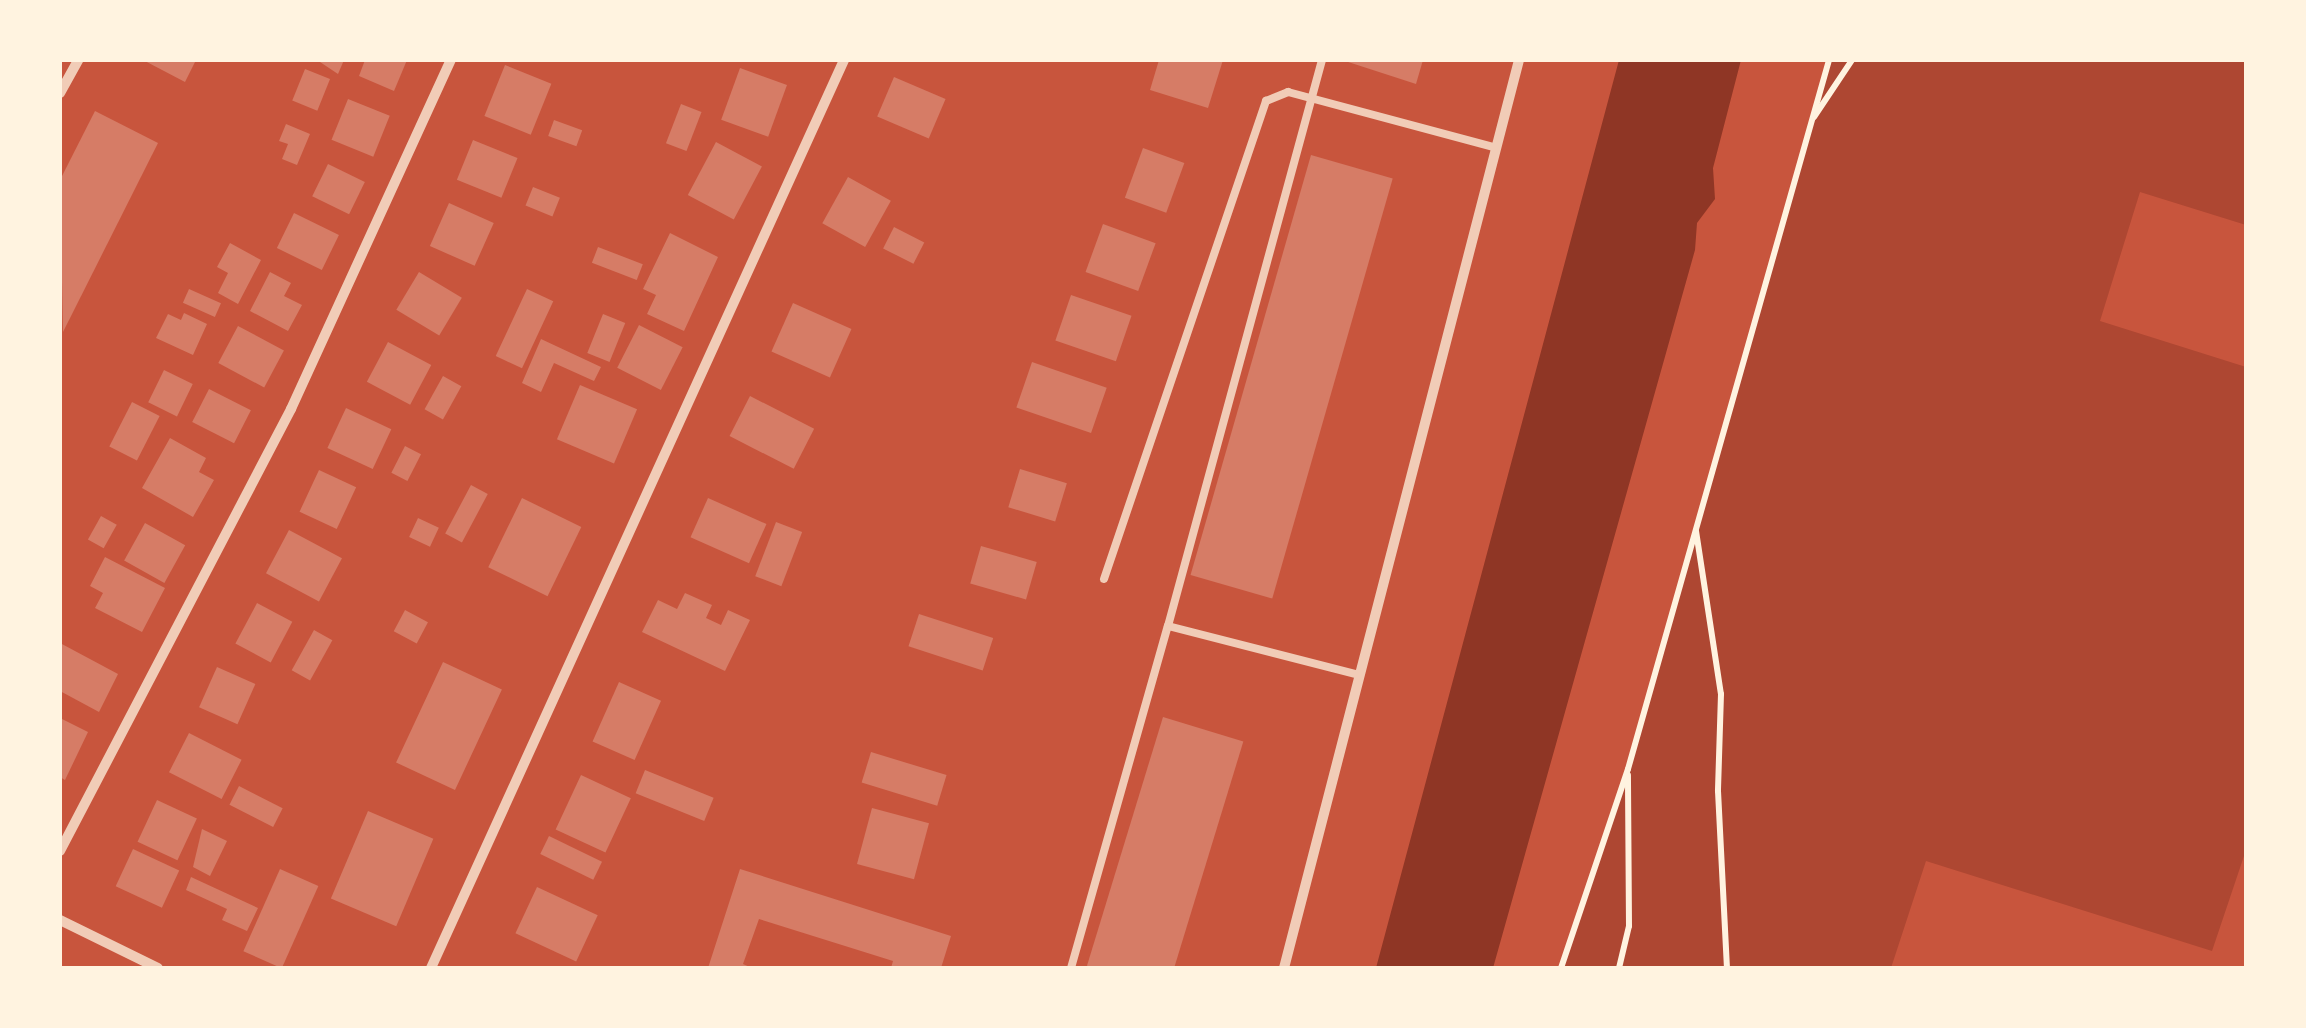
<!DOCTYPE html>
<html>
<head>
<meta charset="utf-8">
<style>
  body { margin:0 }
  #map { position:relative; width:2306px; height:1028px; overflow:hidden; background:#c8553d; font-family:Helvetica,sans-serif }
  div>[style] { position:absolute }
  [style*='--x'] { left:calc(var(--x)*1px); top:calc(var(--y)*1px); width:calc(var(--w)*1px); rotate:calc(var(--a)*1deg) }
  .green>* { inset:0; background:#ae4732 }
  .water>* { inset:0; background:#8f3625 }
  .building>* { inset:0; background:#d67c66; transform-origin:0 0 }
  .path>* { height:6px; margin:-3px; padding:0 3px; transform-origin:3px; border-radius:3px; background:#fff3e0 }
  .service>* { height:8px; margin:-4px; padding:0 4px; transform-origin:4px; border-radius:4px; background:#f1ccb7 }
  .minor>* { height:10px; margin:-5px; padding:0 5px; transform-origin:5px; border-radius:5px; background:#f1ccb7 }
  span { translate:-50% -50%; white-space:nowrap; text-align:center; line-height:1.15; -webkit-text-stroke:8px #fff3e0; paint-order:stroke }
  .frame { position:absolute; inset:0; border:62px solid #fff3e0; pointer-events:none }
</style>
</head>
<body>
<div id="map">
  <div class="green">
    <i style="clip-path:polygon(1829px 60px,2246px 60px,2246px 225px,2140px 192px,2100px 321px,2246px 367px,2246px 850px,2212px 951px,1926px 861px,1891px 968px,1561px 968px,1628px 769px)"></i>
  </div>
  <div class="water">
    <i style="clip-path:polygon(1619px 60px,1741px 60px,1713px 168px,1715px 199px,1697px 223px,1695px 250px,1493px 968px,1376px 968px)"></i>
  </div>
  <div class="building">
    <i style="clip-path:polygon(143px 60px,196px 60px,185px 82px)"></i>
    <i style="clip-path:polygon(317px 60px,344px 60px,338px 74px)"></i>
    <i style="clip-path:polygon(365px 60px,407px 60px,394px 91px,359px 76px)"></i>
    <i style="clip-path:polygon(1159px 60px,1223px 60px,1208px 108px,1150px 90px)"></i>
    <i style="clip-path:polygon(1342px 60px,1423px 60px,1416px 84px)"></i>
    <i style="left:505px;top:65px;width:50px;height:55px;rotate:22deg"></i>
    <i style="left:740px;top:68px;width:50px;height:55px;rotate:20deg"></i>
    <i style="left:305px;top:69px;width:27px;height:34px;rotate:22deg"></i>
    <i style="left:894px;top:77px;width:56px;height:43px;rotate:23deg"></i>
    <i style="left:348px;top:99px;width:45px;height:44px;rotate:22deg"></i>
    <i style="left:681px;top:104px;width:22px;height:42px;rotate:21deg"></i>
    <i style="clip-path:polygon(95px 111px,158px 143px,63px 332px,60px 180px)"></i>
    <i style="left:554px;top:120px;width:30px;height:17px;rotate:20deg"></i>
    <i style="clip-path:polygon(286px 124px,310px 134px,297px 165px,282px 159px,288px 144px,279px 141px)"></i>
    <i style="left:473px;top:140px;width:48px;height:43px;rotate:22deg"></i>
    <i style="left:716px;top:142px;width:52px;height:60px;rotate:28deg"></i>
    <i style="left:1143px;top:148px;width:44px;height:53px;rotate:20deg"></i>
    <i style="left:1311px;top:155px;width:85px;height:437px;rotate:16deg"></i>
    <i style="left:328px;top:164px;width:41px;height:36px;rotate:26deg"></i>
    <i style="left:848px;top:177px;width:49px;height:53px;rotate:29deg"></i>
    <i style="left:533px;top:187px;width:29px;height:20px;rotate:22deg"></i>
    <i style="left:449px;top:203px;width:49px;height:47px;rotate:24deg"></i>
    <i style="left:294px;top:213px;width:50px;height:39px;rotate:26deg"></i>
    <i style="left:1103px;top:224px;width:56px;height:51px;rotate:20deg"></i>
    <i style="left:894px;top:227px;width:34px;height:24px;rotate:27deg"></i>
    <i style="clip-path:polygon(670px 233px,718px 257px,684px 331px,647px 314px,656px 295px,643px 289px)"></i>
    <i style="clip-path:polygon(230px 243px,261px 260px,238px 304px,218px 293px,228px 273px,217px 267px)"></i>
    <i style="left:598px;top:247px;width:48px;height:17px;rotate:21deg"></i>
    <i style="clip-path:polygon(270px 272px,291px 283px,284px 296px,302px 305px,288px 331px,250px 311px)"></i>
    <i style="left:419px;top:272px;width:50px;height:44px;rotate:31deg"></i>
    <i style="left:189px;top:289px;width:35px;height:15px;rotate:24deg"></i>
    <i style="left:527px;top:289px;width:29px;height:74px;rotate:25deg"></i>
    <i style="left:1071px;top:295px;width:64px;height:48px;rotate:19deg"></i>
    <i style="left:793px;top:303px;width:64px;height:53px;rotate:24deg"></i>
    <i style="clip-path:polygon(184px 313px,207px 324px,193px 355px,156px 338px,168px 314px,181px 320px)"></i>
    <i style="left:603px;top:314px;width:24px;height:42px;rotate:22deg"></i>
    <i style="left:639px;top:325px;width:49px;height:48px;rotate:27deg"></i>
    <i style="left:238px;top:326px;width:52px;height:42px;rotate:28deg"></i>
    <i style="clip-path:polygon(541px 339px,601px 367px,594px 381px,554px 363px,541px 392px,522px 383px)"></i>
    <i style="left:388px;top:342px;width:49px;height:45px;rotate:28deg"></i>
    <i style="left:1032px;top:362px;width:79px;height:48px;rotate:19deg"></i>
    <i style="left:164px;top:370px;width:32px;height:36px;rotate:26deg"></i>
    <i style="left:443px;top:376px;width:21px;height:38px;rotate:29deg"></i>
    <i style="left:580px;top:385px;width:62px;height:59px;rotate:23deg"></i>
    <i style="left:209px;top:389px;width:47px;height:37px;rotate:27deg"></i>
    <i style="left:750px;top:396px;width:72px;height:45px;rotate:27deg"></i>
    <i style="left:132px;top:402px;width:31px;height:50px;rotate:27deg"></i>
    <i style="left:346px;top:408px;width:50px;height:44px;rotate:25deg"></i>
    <i style="clip-path:polygon(170px 438px,206px 458px,199px 472px,214px 480px,193px 517px,142px 488px)"></i>
    <i style="left:405px;top:446px;width:18px;height:30px;rotate:27deg"></i>
    <i style="left:1020px;top:469px;width:49px;height:40px;rotate:17deg"></i>
    <i style="left:319px;top:470px;width:41px;height:46px;rotate:25deg"></i>
    <i style="left:471px;top:485px;width:19px;height:55px;rotate:28deg"></i>
    <i style="left:522px;top:498px;width:66px;height:77px;rotate:26deg"></i>
    <i style="left:708px;top:498px;width:64px;height:43px;rotate:24deg"></i>
    <i style="left:101px;top:516px;width:18px;height:27px;rotate:29deg"></i>
    <i style="left:418px;top:518px;width:23px;height:21px;rotate:25deg"></i>
    <i style="left:776px;top:522px;width:28px;height:58px;rotate:21deg"></i>
    <i style="left:145px;top:523px;width:46px;height:43px;rotate:29deg"></i>
    <i style="left:289px;top:530px;width:60px;height:49px;rotate:28deg"></i>
    <i style="left:981px;top:546px;width:58px;height:39px;rotate:16deg"></i>
    <i style="clip-path:polygon(105px 557px,165px 588px,142px 632px,95px 608px,103px 593px,90px 586px)"></i>
    <i style="clip-path:polygon(685px 593px,712px 605px,706px 618px,721px 625px,728px 610px,750px 620px,725px 671px,642px 632px,658px 600px,677px 609px)"></i>
    <i style="left:257px;top:603px;width:40px;height:46px;rotate:28deg"></i>
    <i style="left:405px;top:610px;width:26px;height:24px;rotate:28deg"></i>
    <i style="left:919px;top:614px;width:78px;height:34px;rotate:18deg"></i>
    <i style="left:314px;top:630px;width:21px;height:46px;rotate:29deg"></i>
    <i style="clip-path:polygon(60px 643px,118px 674px,99px 712px,60px 691px)"></i>
    <i style="left:443px;top:662px;width:65px;height:111px;rotate:25deg"></i>
    <i style="left:217px;top:667px;width:42px;height:44px;rotate:24deg"></i>
    <i style="left:619px;top:682px;width:46px;height:65px;rotate:24deg"></i>
    <i style="left:1163px;top:717px;width:84px;height:260px;rotate:17deg"></i>
    <i style="clip-path:polygon(60px 718px,88px 732px,65px 780px,60px 777px)"></i>
    <i style="left:189px;top:733px;width:59px;height:44px;rotate:27deg"></i>
    <i style="left:871px;top:752px;width:79px;height:32px;rotate:17deg"></i>
    <i style="left:645px;top:770px;width:74px;height:25px;rotate:22deg"></i>
    <i style="left:581px;top:775px;width:55px;height:60px;rotate:25deg"></i>
    <i style="left:239px;top:786px;width:49px;height:21px;rotate:27deg"></i>
    <i style="left:157px;top:800px;width:44px;height:46px;rotate:25deg"></i>
    <i style="left:872px;top:808px;width:59px;height:58px;rotate:15deg"></i>
    <i style="left:368px;top:811px;width:71px;height:95px;rotate:23deg"></i>
    <i style="clip-path:polygon(202px 829px,227px 841px,210px 876px,193px 867px)"></i>
    <i style="left:549px;top:836px;width:59px;height:20px;rotate:26deg"></i>
    <i style="left:133px;top:849px;width:51px;height:41px;rotate:25deg"></i>
    <i style="left:280px;top:869px;width:42px;height:90px;rotate:24deg"></i>
    <i style="clip-path:polygon(740px 869px,951px 936px,941px 968px,891px 968px,893px 961px,759px 919px,743px 964px,752px 968px,708px 968px)"></i>
    <i style="clip-path:polygon(191px 877px,258px 908px,247px 931px,222px 920px,227px 909px,186px 890px)"></i>
    <i style="left:537px;top:887px;width:67px;height:51px;rotate:25deg"></i>
  </div>
  <div class="path">
    <i style="--x:1814;--y:117;--w:69;--a:-56.3"></i>
    <i style="--x:1696;--y:531;--w:165;--a:81.3"></i>
    <i style="--x:1721;--y:694;--w:97;--a:91.8"></i>
    <i style="--x:1718;--y:791;--w:177;--a:87.1"></i>
    <i style="--x:1561;--y:968;--w:210;--a:-71.4"></i>
    <i style="--x:1628;--y:769;--w:737;--a:-74.17"></i>
    <i style="--x:1619;--y:968;--w:43;--a:-76.6"></i>
    <i style="--x:1629;--y:926;--w:151;--a:-90.4"></i>
  </div>
  <div class="service">
    <i style="--x:1104;--y:579;--w:505;--a:-71.28"></i>
    <i style="--x:1266;--y:101;--w:24;--a:-22"></i>
    <i style="--x:1288;--y:92;--w:216;--a:15"></i>
    <i style="--x:1168;--y:626;--w:587;--a:-74.78"></i>
    <i style="--x:1071;--y:968;--w:355;--a:-74.2"></i>
    <i style="--x:1168;--y:626;--w:197;--a:14.4"></i>
  </div>
  <div class="minor">
    <i style="--x:60;--y:93;--w:38;--a:-61"></i>
    <i style="--x:60;--y:851;--w:499;--a:-62.4"></i>
    <i style="--x:291;--y:409;--w:384;--a:-65.4"></i>
    <i style="--x:60;--y:920;--w:109;--a:26.1"></i>
    <i style="--x:431;--y:968;--w:998;--a:-65.54"></i>
    <i style="--x:1284;--y:968;--w:938;--a:-75.49"></i>
  </div>
  <div class="frame"></div>
</div>
</body>
</html>
